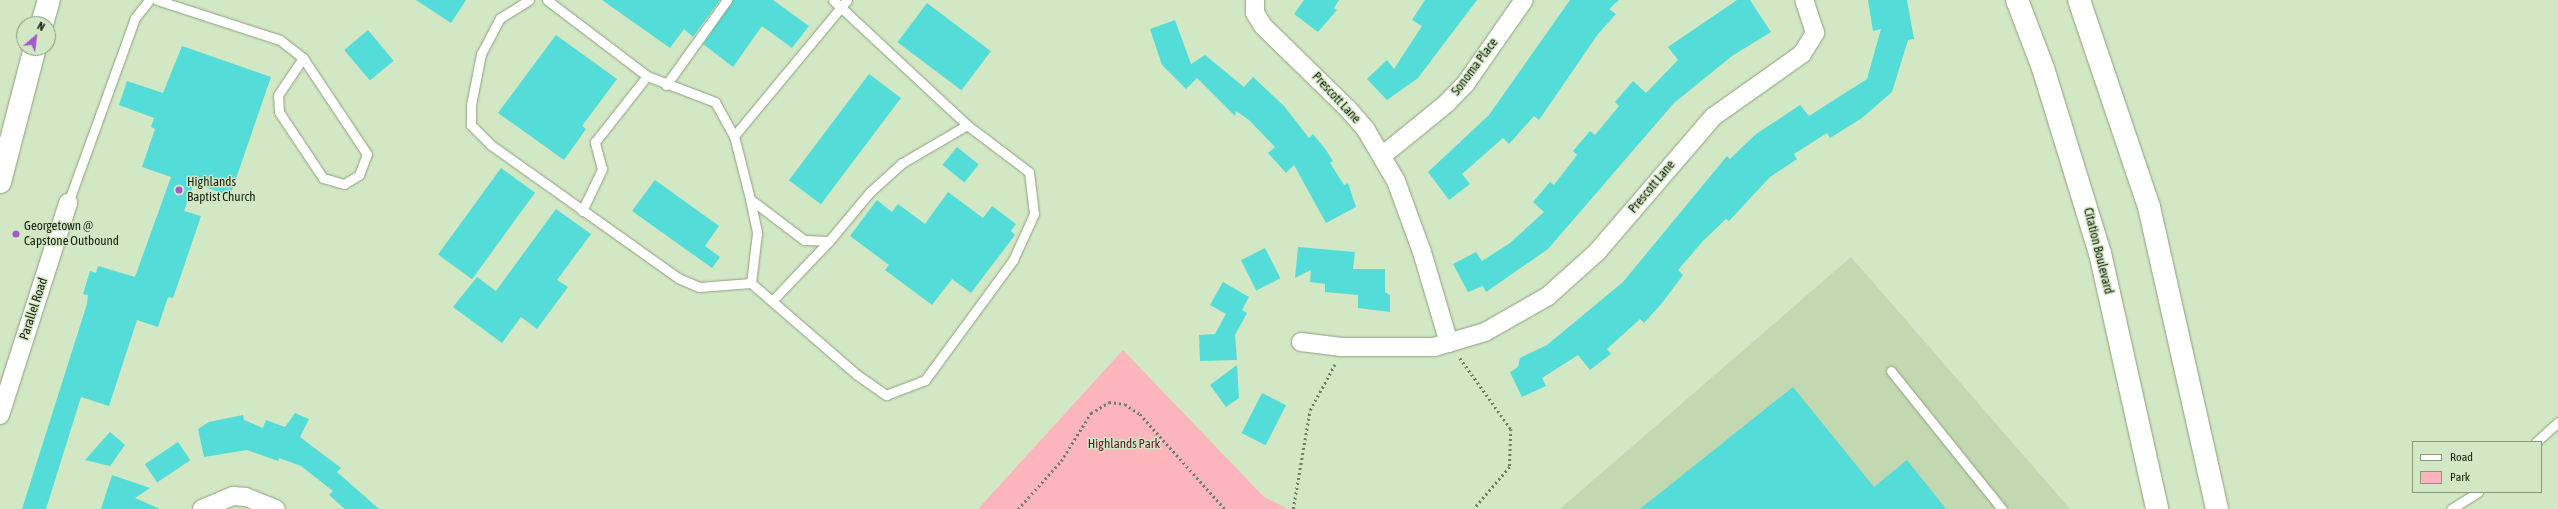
<!DOCTYPE html>
<html>
<head>
<meta charset="utf-8">
<style>
  body { margin:0 }
  #map { position:relative; width:2558px; height:509px; overflow:hidden; background:#d2e7c3; font-family:"Asap Condensed",sans-serif }
  div>[style] { position:absolute }
  [style*='--x'] { left:calc(var(--x)*1px); top:calc(var(--y)*1px); width:calc(var(--w)*1px); rotate:calc(var(--a)*1deg) }
  .built>* { inset:0; background:#c1d8b0 }
  .green>* { inset:0; background:#fcb5bc }
  .building>* { inset:0; background:#54dcd8; transform-origin:0 0 }
  .path>* { height:2.5px; margin-top:-1.25px; transform-origin:0; background:repeating-linear-gradient(90deg,#717e67 0 2px,transparent 0 5px) }
  .roads { filter:drop-shadow(0 0 1px #8da07f) drop-shadow(0 0 1px #8da07f) }
  .service>* { height:9px; margin:-4.5px; padding:0 4.5px; transform-origin:4.5px; border-radius:4.5px; background:#fff }
  .minor>* { height:18px; margin:-9px; padding:0 9px; transform-origin:9px; border-radius:9px; background:#fff }
  .secondary>* { height:22px; margin:-11px; padding:0 11px; transform-origin:11px; border-radius:11px; background:#fff }
  .primary>* { height:22px; margin:-11px; padding:0 11px; transform-origin:11px; border-radius:11px; background:#fff }
  .dots>* { width:11px; height:11px; translate:-50% -50%; box-sizing:border-box; border:2px solid #d2e7c3; border-radius:50% }
  span { translate:-50% -50%; white-space:nowrap; text-align:center; line-height:1.15; -webkit-text-stroke:3px #d2e7c3; paint-order:stroke }
  .street-label { font-size:13px; color:#1a2114 }
  .poi-label { font-size:13px; color:#1a2114 }
  .left { translate:0 -50%; text-align:left }
  .park-label { font-size:13px; color:#671328 }
  .legend { position:absolute; left:2412px; top:441px; width:130px; height:52px; box-sizing:border-box; background:#d2e7c3; border:1px solid #88987d; margin:0; padding:5px 7px; list-style:none; font-size:12px; color:#1a2114 }
  .legend li { display:flex; align-items:center; gap:8px; height:20px }
  .legend b { width:20px; border:1px solid #88987d }
  .north { position:absolute; left:16px; top:16px; width:40px; height:40px; box-sizing:border-box; background:#d2e7c3; border:1px solid #88987d; border-radius:50%; rotate:28deg; font-size:11px; font-weight:700; line-height:16px; text-align:center; color:#1a2114 }
  .north::after { content:''; display:block; margin:auto; width:14px; height:18px; background:#a459cc; clip-path:polygon(50% 0,100% 100%,50% 72%,0 100%) }
</style>
</head>
<body>
<div id="map">
  <div class="built">
    <i style="clip-path:polygon(1851px 257px,2070px 509px,1560px 509px)"></i>
  </div>
  <div class="green">
    <i style="clip-path:polygon(1123px 350px,1264px 497px,1288px 509px,978px 509px)"></i>
  </div>
  <div class="building">
    <i style="clip-path:polygon(416px 0,466px 0,451px 23px)"></i>
    <i style="clip-path:polygon(602px 0,720px 0,693px 37px,684px 29px,670px 48px)"></i>
    <i style="clip-path:polygon(733px 0,773px 0,809px 26px,792px 48px,762px 26px,733px 67px,703px 44px)"></i>
    <i style="clip-path:polygon(1304px 0,1339px 0,1334px 8px,1337px 10px,1318px 32px,1294px 14px)"></i>
    <i style="clip-path:polygon(1425px 0,1477px 0,1418px 78px,1387px 100px,1367px 79px,1387px 60px,1394px 69px,1422px 26px,1412px 20px)"></i>
    <i style="clip-path:polygon(1570px 0,1619px 0,1609px 9px,1616px 14px,1598px 34px,1539px 120px,1534px 116px,1509px 144px,1503px 138px,1462px 174px,1470px 184px,1449px 200px,1428px 172px,1489px 115px)"></i>
    <i style="clip-path:polygon(1737px 0,1750px 0,1771px 32px,1732px 56px,1674px 103px,1548px 249px,1486px 292px,1483px 286px,1468px 292px,1453px 264px,1476px 252px,1482px 261px,1510px 243px,1544px 212px,1533px 202px,1550px 182px,1554px 185px,1577px 155px,1573px 151px,1590px 131px,1595px 135px,1619px 106px,1615px 102px,1633px 81px,1646px 93px,1678px 60px,1668px 47px)"></i>
    <i style="clip-path:polygon(1868px 0,1907px 0,1914px 39px,1908px 40px,1892px 92px,1862px 118px,1830px 138px,1827px 133px,1794px 154px,1797px 159px,1770px 177px,1729px 221px,1726px 219px,1703px 241px,1678px 270px,1683px 275px,1662px 303px,1644px 323px,1640px 319px,1607px 349px,1611px 354px,1590px 370px,1578px 355px,1542px 378px,1546px 386px,1522px 397px,1510px 372px,1518px 367px,1520px 358px,1547px 345px,1623px 282px,1727px 156px,1730px 159px,1756px 134px,1800px 105px,1809px 116px,1867px 79px,1881px 29px,1873px 31px)"></i>
    <i style="left:927px;top:3px;width:80px;height:49px;rotate:37deg"></i>
    <i style="clip-path:polygon(1175px 20px,1191px 64px,1205px 55px,1244px 87px,1253px 77px,1284px 106px,1309px 138px,1313px 134px,1326px 150px,1333px 161px,1330px 163px,1344px 185px,1348px 183px,1356px 207px,1326px 223px,1294px 165px,1286px 173px,1268px 153px,1275px 147px,1249px 120px,1236px 111px,1235px 116px,1197px 78px,1186px 89px,1162px 65px,1150px 29px)"></i>
    <i style="left:368px;top:30px;width:40px;height:31px;rotate:50deg"></i>
    <i style="clip-path:polygon(556px 35px,617px 79px,582px 126px,586px 129px,564px 160px,498px 113px)"></i>
    <i style="clip-path:polygon(182px 46px,271px 77px,230px 196px,194px 183px,184px 211px,201px 216px,181px 275px,173px 298px,168px 297px,158px 327px,137px 320px,109px 406px,81px 397px,46px 509px,22px 509px,87px 304px,88px 295px,83px 294px,90px 271px,96px 273px,98px 266px,135px 277px,171px 177px,142px 167px,155px 129px,151px 127px,154px 118px,119px 105px,127px 81px,163px 93px)"></i>
    <i style="left:869px;top:74px;width:40px;height:133px;rotate:37deg"></i>
    <i style="left:957px;top:147px;width:28px;height:23px;rotate:39deg"></i>
    <i style="left:501px;top:168px;width:42px;height:107px;rotate:36deg"></i>
    <i style="clip-path:polygon(655px 180px,719px 226px,705px 246px,720px 257px,712px 268px,632px 211px)"></i>
    <i style="clip-path:polygon(948px 192px,983px 218px,992px 206px,1016px 224px,1011px 231px,1015px 235px,971px 293px,952px 279px,932px 305px,885px 270px,889px 265px,850px 236px,877px 200px,892px 212px,898px 204px,925px 224px)"></i>
    <i style="clip-path:polygon(556px 209px,591px 234px,557px 280px,568px 287px,537px 329px,521px 317px,502px 343px,453px 307px,477px 277px,496px 291px)"></i>
    <i style="clip-path:polygon(1298px 247px,1355px 252px,1353px 269px,1385px 269px,1385px 292px,1390px 295px,1390px 312px,1358px 308px,1358px 295px,1325px 292px,1325px 284px,1310px 282px,1311px 270px,1295px 278px)"></i>
    <i style="left:1265px;top:248px;width:34px;height:27px;rotate:63deg"></i>
    <i style="clip-path:polygon(1223px 282px,1249px 297px,1242px 310px,1247px 313px,1235px 335px,1237px 360px,1200px 361px,1199px 335px,1215px 334px,1226px 314px,1210px 305px)"></i>
    <i style="clip-path:polygon(1237px 365px,1239px 398px,1226px 407px,1210px 385px)"></i>
    <i style="clip-path:polygon(1793px 387px,1874px 487px,1907px 460px,1946px 509px,1640px 509px)"></i>
    <i style="left:1262px;top:393px;width:27px;height:45px;rotate:27deg"></i>
    <i style="clip-path:polygon(295px 413px,309px 419px,300px 437px,341px 468px,337px 472px,379px 509px,345px 509px,329px 495px,333px 491px,301px 466px,279px 458px,278px 461px,247px 450px,204px 457px,198px 429px,209px 422px,243px 415px,244px 420px,263px 428px,266px 420px,285px 427px)"></i>
    <i style="clip-path:polygon(110px 432px,125px 445px,110px 466px,85px 460px)"></i>
    <i style="left:178px;top:442px;width:22px;height:40px;rotate:56deg"></i>
    <i style="clip-path:polygon(112px 475px,150px 488px,135px 498px,160px 509px,101px 509px)"></i>
  </div>
  <div class="path">
    <i style="--x:1460;--y:358;--w:87;--a:54.3"></i>
    <i style="--x:1511;--y:429;--w:38;--a:92"></i>
    <i style="--x:1510;--y:467;--w:55;--a:130.6"></i>
    <i style="--x:1018;--y:509;--w:64;--a:-48.1"></i>
    <i style="--x:1061;--y:461;--w:57;--a:-58"></i>
    <i style="--x:1091;--y:413;--w:21;--a:-31"></i>
    <i style="--x:1109;--y:402;--w:16;--a:7"></i>
    <i style="--x:1125;--y:404;--w:18;--a:34"></i>
    <i style="--x:1140;--y:414;--w:127;--a:48.2"></i>
    <i style="--x:1293;--y:509;--w:100;--a:-80.3"></i>
    <i style="--x:1310;--y:410;--w:52;--a:-61.5"></i>
  </div>
  <div class="roads">
    <div class="service">
      <i style="--x:157;--y:0;--w:129;--a:18"></i>
      <i style="--x:280;--y:40;--w:29;--a:38"></i>
      <i style="--x:303;--y:58;--w:115;--a:56.3"></i>
      <i style="--x:367;--y:154;--w:22;--a:111"></i>
      <i style="--x:359;--y:175;--w:17;--a:149"></i>
      <i style="--x:344;--y:184;--w:22;--a:-164"></i>
      <i style="--x:323;--y:178;--w:79;--a:-123.7"></i>
      <i style="--x:279;--y:112;--w:17;--a:-93"></i>
      <i style="--x:278;--y:95;--w:45;--a:-56"></i>
      <i style="--x:529;--y:0;--w:34;--a:148"></i>
      <i style="--x:500;--y:18;--w:41;--a:117.8"></i>
      <i style="--x:481;--y:54;--w:52;--a:101.1"></i>
      <i style="--x:471;--y:105;--w:20;--a:90"></i>
      <i style="--x:471;--y:125;--w:28;--a:45"></i>
      <i style="--x:491;--y:145;--w:229;--a:35.4"></i>
      <i style="--x:678;--y:278;--w:23;--a:23"></i>
      <i style="--x:699;--y:287;--w:52;--a:-4.4"></i>
      <i style="--x:751;--y:283;--w:139;--a:40.9"></i>
      <i style="--x:856;--y:374;--w:37;--a:35"></i>
      <i style="--x:886;--y:395;--w:42;--a:-21"></i>
      <i style="--x:925;--y:380;--w:149;--a:-53.7"></i>
      <i style="--x:1013;--y:260;--w:51;--a:-65.5"></i>
      <i style="--x:1034;--y:214;--w:42;--a:-96.8"></i>
      <i style="--x:1029;--y:172;--w:78;--a:-142.8"></i>
      <i style="--x:967;--y:125;--w:183;--a:-137"></i>
      <i style="--x:547;--y:0;--w:126;--a:37.2"></i>
      <i style="--x:647;--y:76;--w:73;--a:20.9"></i>
      <i style="--x:715;--y:102;--w:39;--a:61"></i>
      <i style="--x:734;--y:136;--w:65;--a:75.7"></i>
      <i style="--x:750;--y:199;--w:35;--a:78"></i>
      <i style="--x:757;--y:233;--w:50;--a:96.8"></i>
      <i style="--x:666;--y:85;--w:105;--a:-54.3"></i>
      <i style="--x:734;--y:136;--w:177;--a:-50.3"></i>
      <i style="--x:750;--y:199;--w:68;--a:37.2"></i>
      <i style="--x:804;--y:240;--w:25;--a:2"></i>
      <i style="--x:829;--y:241;--w:64;--a:-50.1"></i>
      <i style="--x:870;--y:192;--w:43;--a:-42.2"></i>
      <i style="--x:902;--y:163;--w:75;--a:-30.3"></i>
      <i style="--x:68;--y:203;--w:197;--a:-70.1"></i>
      <i style="--x:135;--y:18;--w:23;--a:-52"></i>
      <i style="--x:582;--y:211;--w:47;--a:-64.5"></i>
      <i style="--x:602;--y:169;--w:28;--a:-105"></i>
      <i style="--x:595;--y:142;--w:84;--a:-51.8"></i>
      <i style="--x:772;--y:301;--w:83;--a:-46.5"></i>
      <i style="--x:1891;--y:371;--w:177;--a:51.2"></i>
      <i style="--x:2536;--y:442;--w:30;--a:-42"></i>
      <i style="--x:2451;--y:509;--w:32;--a:-32"></i>
    </div>
    <div class="minor">
      <i style="--x:1255;--y:0;--w:13;--a:90"></i>
      <i style="--x:1255;--y:13;--w:15;--a:58"></i>
      <i style="--x:1263;--y:26;--w:119;--a:44.3"></i>
      <i style="--x:1348;--y:109;--w:28;--a:49"></i>
      <i style="--x:1366;--y:130;--w:59;--a:59.5"></i>
      <i style="--x:1396;--y:181;--w:76;--a:69.9"></i>
      <i style="--x:1422;--y:252;--w:95;--a:73.5"></i>
      <i style="--x:1382;--y:156;--w:84;--a:-39.2"></i>
      <i style="--x:1447;--y:103;--w:28;--a:-46"></i>
      <i style="--x:1466;--y:83;--w:101;--a:-55.1"></i>
      <i style="--x:1301;--y:342;--w:39;--a:7"></i>
      <i style="--x:1340;--y:347;--w:94;--a:0"></i>
      <i style="--x:1434;--y:347;--w:53;--a:-16.4"></i>
      <i style="--x:1485;--y:332;--w:73;--a:-29.7"></i>
      <i style="--x:1548;--y:296;--w:66;--a:-41.9"></i>
      <i style="--x:1597;--y:252;--w:178;--a:-49.3"></i>
      <i style="--x:1713;--y:117;--w:109;--a:-35.3"></i>
      <i style="--x:1802;--y:54;--w:25;--a:-58"></i>
      <i style="--x:1815;--y:33;--w:35;--a:-108"></i>
      <i style="--x:0;--y:415;--w:223;--a:-72.2"></i>
      <i style="--x:202;--y:509;--w:34;--a:-23"></i>
      <i style="--x:233;--y:496;--w:13;--a:4"></i>
      <i style="--x:246;--y:497;--w:32;--a:22"></i>
    </div>
    <div class="secondary">
      <i style="--x:2017;--y:0;--w:73;--a:69.1"></i>
      <i style="--x:2043;--y:68;--w:194;--a:72.9"></i>
      <i style="--x:2100;--y:253;--w:262;--a:77.4"></i>
      <i style="--x:2079;--y:0;--w:219;--a:71.3"></i>
      <i style="--x:2149;--y:207;--w:310;--a:77.3"></i>
    </div>
    <div class="primary">
      <i style="--x:42;--y:24;--w:25;--a:-74"></i>
      <i style="--x:0;--y:182;--w:138;--a:-75.4"></i>
    </div>
  </div>
  <div class="dots">
    <i style="left:179px;top:190px;background:#a459cc"></i>
    <i style="left:16px;top:234px;background:#a459cc"></i>
  </div>
  <div class="street-label">
    <span style="left:1475px;top:67px;rotate:-53deg">Sonoma Place</span>
    <span style="left:1336px;top:98px;rotate:47deg">Prescott Lane</span>
    <span style="left:1652px;top:187px;rotate:-50deg">Prescott Lane</span>
    <span style="left:2098px;top:251px;rotate:76deg">Citation Boulevard</span>
    <span style="left:34px;top:309px;rotate:-72deg">Parallel Road</span>
  </div>
  <div class="poi-label">
    <span class="left" style="left:187px;top:190px">Highlands<br>Baptist Church</span>
    <span class="left" style="left:24px;top:234px">Georgetown @<br>Capstone Outbound</span>
  </div>
  <div class="park-label">
    <span style="left:1124px;top:444px">Highlands Park</span>
  </div>
  <ul class="legend">
  <li><b style="height:5px;background:#fff"></b>Road</li>
  <li><b style="height:11px;background:#fcb5bc"></b>Park</li>
  </ul>
  <div class="north">N</div>
</div>
</body>
</html>
